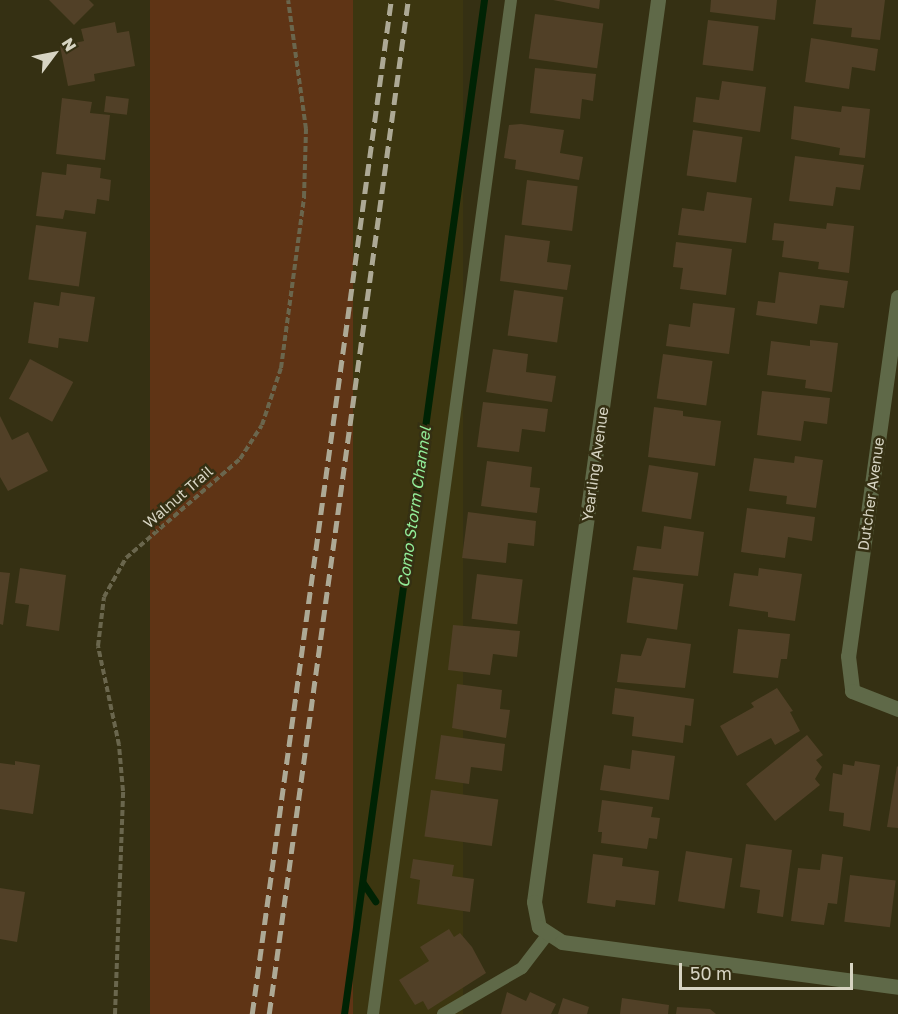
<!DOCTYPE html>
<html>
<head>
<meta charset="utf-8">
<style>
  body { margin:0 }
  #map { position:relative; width:898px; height:1014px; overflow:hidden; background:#353013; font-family:"Golos Text",sans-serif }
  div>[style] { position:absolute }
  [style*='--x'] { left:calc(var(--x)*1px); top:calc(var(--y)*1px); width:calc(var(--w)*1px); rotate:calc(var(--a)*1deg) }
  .built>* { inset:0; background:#3c3610; transform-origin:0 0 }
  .green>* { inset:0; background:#5f3415; transform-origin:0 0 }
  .stream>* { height:7px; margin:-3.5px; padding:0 3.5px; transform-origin:3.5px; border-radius:3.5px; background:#002304 }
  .building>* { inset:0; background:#514027; transform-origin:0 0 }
  .path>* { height:4px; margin-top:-2px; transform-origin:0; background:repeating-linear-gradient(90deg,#6a664d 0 6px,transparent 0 9px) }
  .lane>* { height:12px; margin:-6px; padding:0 6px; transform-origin:6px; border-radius:6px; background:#5f6948 }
  .street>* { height:15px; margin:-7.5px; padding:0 7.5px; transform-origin:7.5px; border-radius:7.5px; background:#5f6948 }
  .rail>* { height:4.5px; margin-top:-2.25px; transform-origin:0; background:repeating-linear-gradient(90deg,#ada995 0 12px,transparent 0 18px) }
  span { translate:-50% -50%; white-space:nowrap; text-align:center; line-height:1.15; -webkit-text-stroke:5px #353013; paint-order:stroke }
  .street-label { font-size:15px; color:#d7d4c3 }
  .water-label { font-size:16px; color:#92ec98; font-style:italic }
  .north { position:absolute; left:24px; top:24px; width:60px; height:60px; -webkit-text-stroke:4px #353013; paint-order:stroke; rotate:58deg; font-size:16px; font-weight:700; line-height:24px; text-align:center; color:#d7d4c3 }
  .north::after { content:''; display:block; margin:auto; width:21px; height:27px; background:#d7d4c3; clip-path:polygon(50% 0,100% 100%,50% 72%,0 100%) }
  .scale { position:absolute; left:679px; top:963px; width:174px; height:27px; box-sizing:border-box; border:3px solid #d7d4c3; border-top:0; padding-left:8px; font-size:18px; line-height:21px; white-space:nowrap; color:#d7d4c3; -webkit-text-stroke:4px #353013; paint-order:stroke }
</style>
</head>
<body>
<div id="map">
  <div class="built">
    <i style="left:353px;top:0;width:110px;height:1023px"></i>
  </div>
  <div class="green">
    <i style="left:150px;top:0;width:203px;height:1023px"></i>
  </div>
  <div class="stream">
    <i style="--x:363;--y:883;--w:22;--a:56"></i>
    <i style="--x:344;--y:1014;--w:1024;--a:-82.14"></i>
  </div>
  <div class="building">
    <i style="clip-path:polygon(49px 0,89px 0,94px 5px,74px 25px)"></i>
    <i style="clip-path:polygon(553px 0,600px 0,599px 9px)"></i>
    <i style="clip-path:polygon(711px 0,777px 0,775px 20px,710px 12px)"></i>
    <i style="clip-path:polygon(816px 0,885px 0,880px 40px,851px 37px,852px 28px,813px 24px)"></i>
    <i style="left:535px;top:14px;width:69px;height:45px;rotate:8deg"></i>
    <i style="left:708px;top:20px;width:51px;height:45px;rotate:7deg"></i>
    <i style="clip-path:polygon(115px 22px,117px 33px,129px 31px,135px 66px,94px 74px,95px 81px,68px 86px,60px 46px,84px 41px,81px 29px)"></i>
    <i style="clip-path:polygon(811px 38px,878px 49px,875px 71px,852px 67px,849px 89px,805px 82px)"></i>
    <i style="clip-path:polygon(535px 68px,596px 74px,593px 101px,582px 99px,580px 119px,530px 113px)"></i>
    <i style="clip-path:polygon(722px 81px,766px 87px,760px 132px,693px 122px,696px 97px,719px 100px)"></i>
    <i style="left:106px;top:96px;width:23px;height:16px;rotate:7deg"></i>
    <i style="clip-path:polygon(62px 98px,92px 102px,90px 113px,110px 115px,105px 160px,56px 154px)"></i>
    <i style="clip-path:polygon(794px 106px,841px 112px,842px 106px,870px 109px,865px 158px,839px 155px,840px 148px,791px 139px)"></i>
    <i style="clip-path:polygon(521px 124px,564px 130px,560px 153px,583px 157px,579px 180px,515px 169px,516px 160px,504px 158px,509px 125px)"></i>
    <i style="left:693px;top:130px;width:50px;height:46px;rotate:8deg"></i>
    <i style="clip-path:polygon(795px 156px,864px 165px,860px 190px,836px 187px,833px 206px,789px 201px)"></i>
    <i style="clip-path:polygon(67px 164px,101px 168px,100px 178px,111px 180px,109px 201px,97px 199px,95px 214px,65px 210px,63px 219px,36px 216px,42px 172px,66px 175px)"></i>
    <i style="left:527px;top:180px;width:51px;height:45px;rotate:7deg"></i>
    <i style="clip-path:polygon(707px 192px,752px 198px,746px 243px,678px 235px,682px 208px,704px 211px)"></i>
    <i style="clip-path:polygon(774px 223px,826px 229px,827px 223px,854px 226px,849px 273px,818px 269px,819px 262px,782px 257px,784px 241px,772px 240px)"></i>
    <i style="left:36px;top:225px;width:51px;height:55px;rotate:8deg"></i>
    <i style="clip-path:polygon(505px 235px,550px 241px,547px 262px,571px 265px,567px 290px,500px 281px)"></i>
    <i style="clip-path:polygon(676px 242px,732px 249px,726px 295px,680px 289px,683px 268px,673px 267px)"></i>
    <i style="clip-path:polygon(779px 272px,848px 281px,844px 308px,820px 305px,817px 324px,756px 315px,758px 301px,775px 303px)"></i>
    <i style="left:514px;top:290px;width:50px;height:46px;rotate:8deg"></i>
    <i style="clip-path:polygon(61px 292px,95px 297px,88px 342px,59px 338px,58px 348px,28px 343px,34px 302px,59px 306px)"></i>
    <i style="clip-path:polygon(693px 303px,735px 308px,729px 354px,666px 346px,669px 324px,690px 327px)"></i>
    <i style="clip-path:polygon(810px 340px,838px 343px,832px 392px,805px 388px,806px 380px,767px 375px,771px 341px,810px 346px)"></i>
    <i style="clip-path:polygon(493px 349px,528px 354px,526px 372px,556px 376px,552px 402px,486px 392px)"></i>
    <i style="left:663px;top:354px;width:50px;height:45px;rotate:8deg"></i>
    <i style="left:30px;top:359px;width:49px;height:45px;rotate:28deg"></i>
    <i style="clip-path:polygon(762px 391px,830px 398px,827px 424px,804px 421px,801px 441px,757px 435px)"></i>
    <i style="clip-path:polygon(483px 402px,548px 409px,545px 432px,522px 429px,519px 452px,477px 447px)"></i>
    <i style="clip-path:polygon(654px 407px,683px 411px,683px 416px,721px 421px,715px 466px,648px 457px)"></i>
    <i style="clip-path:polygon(0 416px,12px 440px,28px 432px,48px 471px,8px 491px,0 477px)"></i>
    <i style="clip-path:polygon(795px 456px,823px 460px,816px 508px,786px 504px,787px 496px,749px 491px,754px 458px,794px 463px)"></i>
    <i style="clip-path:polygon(487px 461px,532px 467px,530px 487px,540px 488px,537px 513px,481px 506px)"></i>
    <i style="left:649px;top:465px;width:50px;height:47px;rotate:9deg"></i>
    <i style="clip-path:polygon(747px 508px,815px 517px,812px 541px,788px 537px,785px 558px,741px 552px)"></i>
    <i style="clip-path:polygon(468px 512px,536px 521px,534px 546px,508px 543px,506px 563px,462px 558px)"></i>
    <i style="clip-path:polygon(664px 526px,704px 532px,698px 576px,633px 570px,637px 546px,661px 549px)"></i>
    <i style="clip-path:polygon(20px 568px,66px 575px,59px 631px,26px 626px,29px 605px,15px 603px)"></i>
    <i style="clip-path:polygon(759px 568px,802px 574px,795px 621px,768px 617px,768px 612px,729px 606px,734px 573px,758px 576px)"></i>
    <i style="clip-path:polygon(0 572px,10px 573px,3px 625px,0 624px)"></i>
    <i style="left:477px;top:574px;width:46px;height:45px;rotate:7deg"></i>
    <i style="left:633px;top:577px;width:51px;height:46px;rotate:8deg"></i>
    <i style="clip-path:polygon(453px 625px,520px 631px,517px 657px,493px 654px,490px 675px,448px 670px)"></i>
    <i style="clip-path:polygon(738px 629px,790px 634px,787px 659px,781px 659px,778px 678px,733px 673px)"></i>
    <i style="clip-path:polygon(647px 638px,691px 644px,685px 688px,617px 682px,621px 654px,641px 656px)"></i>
    <i style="clip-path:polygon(457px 684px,502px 690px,500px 709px,510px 710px,506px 738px,452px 728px)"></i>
    <i style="clip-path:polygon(615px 688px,694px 699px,691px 726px,685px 725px,683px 743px,632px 736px,634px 717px,612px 714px)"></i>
    <i style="clip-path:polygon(777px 688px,793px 711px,790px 712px,800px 731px,775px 745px,771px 738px,737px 756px,720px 726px,754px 707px,751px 703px)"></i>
    <i style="clip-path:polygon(441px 735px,505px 744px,502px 771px,471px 767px,469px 784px,435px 779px)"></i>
    <i style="clip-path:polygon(807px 735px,823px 755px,816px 760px,822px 767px,815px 779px,820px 785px,775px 821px,746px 784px)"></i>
    <i style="clip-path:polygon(632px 750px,675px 756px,669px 800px,600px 790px,604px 765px,630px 769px)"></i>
    <i style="clip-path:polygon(15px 761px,40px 765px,33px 814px,0 809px,0 763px,15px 765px)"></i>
    <i style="clip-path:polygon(855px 761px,880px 765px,870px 831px,843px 826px,844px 813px,829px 811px,833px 773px,842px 775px,843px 764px,854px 766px)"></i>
    <i style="clip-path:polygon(897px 766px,898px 767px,898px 828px,887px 827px)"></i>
    <i style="left:431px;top:790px;width:68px;height:47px;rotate:8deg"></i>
    <i style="clip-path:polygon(602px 800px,653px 807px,651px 817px,660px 818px,657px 839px,649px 838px,647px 849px,601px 843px,602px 832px,598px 832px)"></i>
    <i style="clip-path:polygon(746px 844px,792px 850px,783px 917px,757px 913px,760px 890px,740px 887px)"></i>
    <i style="left:686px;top:851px;width:47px;height:51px;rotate:9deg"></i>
    <i style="clip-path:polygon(593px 854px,623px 858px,622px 866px,659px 871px,655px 905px,616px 900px,615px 907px,587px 903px)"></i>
    <i style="clip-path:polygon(822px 854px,843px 857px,837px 904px,828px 903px,824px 925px,791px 921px,798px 868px,820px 870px)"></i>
    <i style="clip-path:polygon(413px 859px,454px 865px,452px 876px,474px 879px,470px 912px,417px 904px,420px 880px,410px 878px)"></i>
    <i style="left:850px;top:875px;width:46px;height:47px;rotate:7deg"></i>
    <i style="clip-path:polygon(0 888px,25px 892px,17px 942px,0 939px)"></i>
    <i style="clip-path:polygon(449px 929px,454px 937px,460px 933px,472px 947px,486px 973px,428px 1010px,423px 1001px,415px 1005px,399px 980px,429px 961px,420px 947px)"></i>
    <i style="clip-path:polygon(507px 992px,526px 1001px,530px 992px,556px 1004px,551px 1014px,501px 1014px)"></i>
    <i style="clip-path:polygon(563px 998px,589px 1007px,587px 1014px,558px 1014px)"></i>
    <i style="clip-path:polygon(622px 998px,669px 1005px,668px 1014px,620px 1014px)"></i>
    <i style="clip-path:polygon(677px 1007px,710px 1009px,716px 1014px,676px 1014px)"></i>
  </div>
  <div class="path">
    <i style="--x:115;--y:1014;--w:223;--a:-87.9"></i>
    <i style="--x:123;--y:791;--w:46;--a:-95"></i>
    <i style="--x:119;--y:745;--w:101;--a:-102"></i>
    <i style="--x:98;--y:646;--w:49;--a:-83"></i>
    <i style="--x:104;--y:597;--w:45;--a:-60.6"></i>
    <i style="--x:126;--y:558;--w:151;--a:-41"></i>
    <i style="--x:240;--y:459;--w:40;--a:-57.1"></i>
    <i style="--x:262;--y:425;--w:60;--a:-71.6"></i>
    <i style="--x:281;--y:368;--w:173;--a:-82.3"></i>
    <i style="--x:304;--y:197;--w:68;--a:-88.3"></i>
    <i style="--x:306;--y:129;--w:130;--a:-97.9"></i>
  </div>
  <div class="lane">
    <i style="--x:373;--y:1014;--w:1023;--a:-82.25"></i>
    <i style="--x:443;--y:1014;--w:91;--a:-30.2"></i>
    <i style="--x:522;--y:968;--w:43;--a:-52.6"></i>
  </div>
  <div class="street">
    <i style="--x:658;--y:0;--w:910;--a:97.83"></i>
    <i style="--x:534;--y:902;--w:25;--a:79"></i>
    <i style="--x:539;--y:927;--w:27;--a:33"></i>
    <i style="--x:562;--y:942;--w:339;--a:7.6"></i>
    <i style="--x:898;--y:297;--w:362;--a:97.9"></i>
    <i style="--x:848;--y:656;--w:35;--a:83"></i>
    <i style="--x:852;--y:691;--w:49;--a:21.4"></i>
  </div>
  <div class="rail">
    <i style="--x:252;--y:1014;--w:1023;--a:-82.19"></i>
    <i style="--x:269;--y:1014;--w:1023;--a:-82.19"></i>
  </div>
  <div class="street-label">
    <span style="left:595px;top:464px;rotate:-82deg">Yearling Avenue</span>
    <span style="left:871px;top:494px;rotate:-82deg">Dutcher Avenue</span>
    <span style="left:178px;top:497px;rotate:-41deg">Walnut Trail</span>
  </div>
  <div class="water-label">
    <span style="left:414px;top:507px;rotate:-82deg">Como Storm Channel</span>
  </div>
  <div class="north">N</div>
  <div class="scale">50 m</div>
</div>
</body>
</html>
